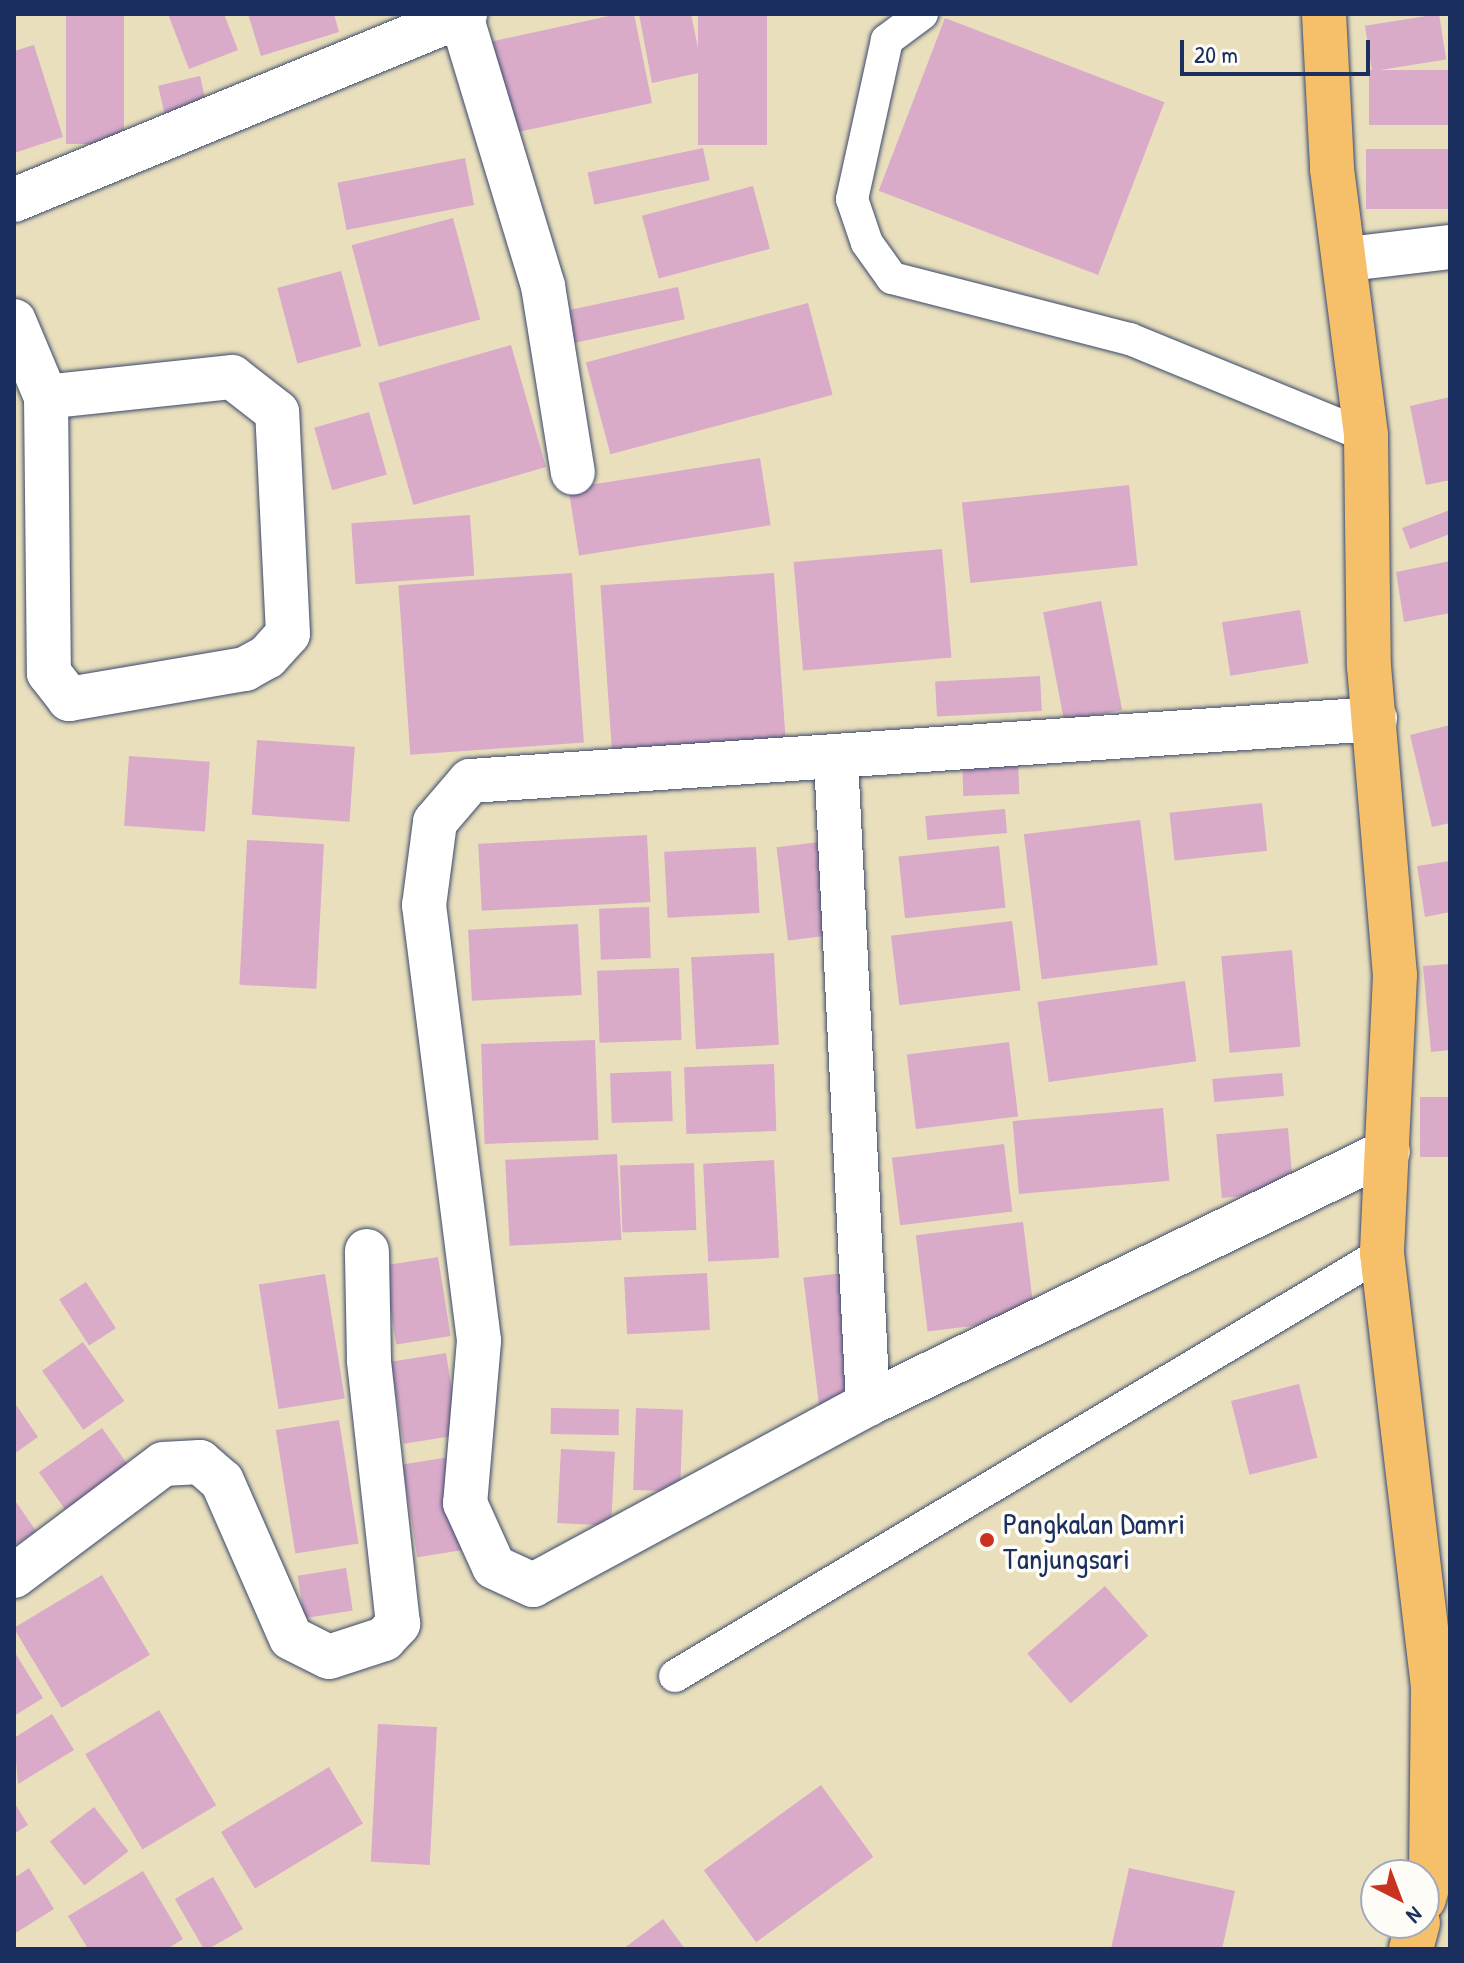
<!DOCTYPE html>
<html>
<head>
<meta charset="utf-8">
<style>
  body { margin:0 }
  #map { position:relative; width:1464px; height:1963px; overflow:hidden; background:#e9dfbc; font-family:"Patrick Hand",sans-serif }
  div>[style] { position:absolute }
  [style*='--x'] { left:calc(var(--x)*1px); top:calc(var(--y)*1px); width:calc(var(--w)*1px); rotate:calc(var(--a)*1deg) }
  .building>* { inset:0; background:#d9abc9; transform-origin:0 0 }
  .roads { filter:drop-shadow(0 0 2px #3a496c) drop-shadow(0 0 2px #3a496c) }
  .lane>* { height:32px; margin:-16px; padding:0 16px; transform-origin:16px; border-radius:16px; background:#fff }
  .street>* { height:44px; margin:-22px; padding:0 22px; transform-origin:22px; border-radius:22px; background:#fff }
  .highway>* { height:44px; margin:-22px; padding:0 22px; transform-origin:22px; border-radius:22px; background:#f6c06b }
  .dots>* { width:22px; height:22px; translate:-50% -50%; box-sizing:border-box; border:4px solid #fdfcf7; border-radius:50% }
  span { translate:-50% -50%; white-space:nowrap; text-align:center; line-height:1.15; -webkit-text-stroke:7px #fdfcf7; paint-order:stroke }
  .poi-label { font-size:30px; color:#1b2f5e }
  .left { translate:0 -50%; text-align:left }
  .frame { position:absolute; inset:0; border:16px solid #1b2f5e; pointer-events:none }
  .north { position:absolute; left:1360px; top:1859px; width:80px; height:80px; box-sizing:border-box; background:#fdfcf7; border:2px solid #a3aaba; border-radius:50%; rotate:138deg; font-size:22px; font-weight:700; line-height:32px; text-align:center; color:#1b2f5e }
  .north::after { content:''; display:block; margin:auto; width:28px; height:36px; background:#c8321e; clip-path:polygon(50% 0,100% 100%,50% 72%,0 100%) }
  .scale { position:absolute; left:1180px; top:40px; width:190px; height:36px; box-sizing:border-box; border:4px solid #1b2f5e; border-top:0; padding-left:10px; font-size:24px; line-height:28px; white-space:nowrap; color:#1b2f5e; -webkit-text-stroke:6px #fdfcf7; paint-order:stroke }
</style>
</head>
<body>
<div id="map">
  <div class="building">
    <i style="left:66px;top:14px;width:58px;height:130px"></i>
    <i style="clip-path:polygon(168px 14px,224px 14px,238px 50px,189px 69px)"></i>
    <i style="clip-path:polygon(248px 14px,334px 14px,339px 32px,261px 56px)"></i>
    <i style="clip-path:polygon(618px 14px,634px 14px,652px 103px,509px 134px,489px 42px)"></i>
    <i style="clip-path:polygon(639px 14px,691px 14px,703px 72px,652px 83px)"></i>
    <i style="left:698px;top:14px;width:69px;height:131px"></i>
    <i style="left:1439px;top:14px;width:46px;height:75px;rotate:81deg"></i>
    <i style="left:945px;top:18px;width:235px;height:185px;rotate:21deg"></i>
    <i style="clip-path:polygon(34px 45px,63px 137px,14px 153px,14px 51px)"></i>
    <i style="left:1450px;top:70px;width:55px;height:81px;rotate:90deg"></i>
    <i style="left:200px;top:76px;width:35px;height:43px;rotate:77deg"></i>
    <i style="left:703px;top:148px;width:33px;height:118px;rotate:78deg"></i>
    <i style="left:1450px;top:149px;width:60px;height:84px;rotate:90deg"></i>
    <i style="left:465px;top:158px;width:48px;height:130px;rotate:79deg"></i>
    <i style="left:753px;top:186px;width:65px;height:115px;rotate:75deg"></i>
    <i style="left:453px;top:218px;width:105px;height:105px;rotate:75deg"></i>
    <i style="left:341px;top:271px;width:78px;height:66px;rotate:75deg"></i>
    <i style="left:678px;top:287px;width:33px;height:122px;rotate:78deg"></i>
    <i style="left:808px;top:303px;width:95px;height:230px;rotate:75deg"></i>
    <i style="left:511px;top:345px;width:127px;height:138px;rotate:74deg"></i>
    <i style="clip-path:polygon(1450px 397px,1450px 480px,1426px 485px,1410px 406px)"></i>
    <i style="left:369px;top:412px;width:65px;height:57px;rotate:74deg"></i>
    <i style="left:760px;top:458px;width:68px;height:194px;rotate:81deg"></i>
    <i style="left:1129px;top:485px;width:81px;height:168px;rotate:84deg"></i>
    <i style="clip-path:polygon(1450px 510px,1450px 534px,1410px 549px,1402px 528px)"></i>
    <i style="left:470px;top:515px;width:61px;height:119px;rotate:86deg"></i>
    <i style="left:942px;top:549px;width:109px;height:149px;rotate:85deg"></i>
    <i style="clip-path:polygon(1450px 561px,1450px 613px,1404px 622px,1396px 572px)"></i>
    <i style="left:572px;top:573px;width:170px;height:174px;rotate:86deg"></i>
    <i style="left:774px;top:573px;width:171px;height:174px;rotate:86deg"></i>
    <i style="left:1101px;top:601px;width:111px;height:59px;rotate:79deg"></i>
    <i style="left:1300px;top:610px;width:54px;height:79px;rotate:81deg"></i>
    <i style="left:1040px;top:676px;width:35px;height:105px;rotate:87deg"></i>
    <i style="clip-path:polygon(1450px 725px,1450px 823px,1432px 827px,1410px 735px)"></i>
    <i style="left:257px;top:740px;width:98px;height:75px;rotate:4deg"></i>
    <i style="left:129px;top:756px;width:81px;height:70px;rotate:4deg"></i>
    <i style="left:1018px;top:757px;width:37px;height:56px;rotate:88deg"></i>
    <i style="left:1262px;top:803px;width:48px;height:93px;rotate:84deg"></i>
    <i style="left:1005px;top:809px;width:24px;height:80px;rotate:85deg"></i>
    <i style="left:1140px;top:820px;width:146px;height:117px;rotate:83deg"></i>
    <i style="left:647px;top:835px;width:67px;height:169px;rotate:87deg"></i>
    <i style="left:844px;top:839px;width:94px;height:68px;rotate:83deg"></i>
    <i style="left:247px;top:840px;width:77px;height:145px;rotate:3deg"></i>
    <i style="left:999px;top:846px;width:62px;height:101px;rotate:84deg"></i>
    <i style="left:756px;top:847px;width:66px;height:92px;rotate:87deg"></i>
    <i style="clip-path:polygon(1450px 861px,1450px 912px,1425px 917px,1417px 866px)"></i>
    <i style="left:649px;top:907px;width:51px;height:50px;rotate:88deg"></i>
    <i style="left:1012px;top:921px;width:70px;height:122px;rotate:83deg"></i>
    <i style="left:578px;top:924px;width:71px;height:110px;rotate:87deg"></i>
    <i style="left:1292px;top:950px;width:97px;height:71px;rotate:85deg"></i>
    <i style="left:774px;top:953px;width:92px;height:83px;rotate:87deg"></i>
    <i style="clip-path:polygon(1450px 964px,1450px 1050px,1431px 1052px,1423px 966px)"></i>
    <i style="left:679px;top:968px;width:72px;height:82px;rotate:88deg"></i>
    <i style="left:1185px;top:981px;width:81px;height:149px;rotate:82deg"></i>
    <i style="left:595px;top:1040px;width:100px;height:114px;rotate:88deg"></i>
    <i style="left:1009px;top:1042px;width:75px;height:103px;rotate:83deg"></i>
    <i style="left:774px;top:1064px;width:67px;height:90px;rotate:88deg"></i>
    <i style="left:671px;top:1071px;width:50px;height:61px;rotate:88deg"></i>
    <i style="left:1282px;top:1073px;width:23px;height:70px;rotate:85deg"></i>
    <i style="left:1450px;top:1097px;width:60px;height:30px;rotate:90deg"></i>
    <i style="left:1163px;top:1108px;width:73px;height:151px;rotate:85deg"></i>
    <i style="left:1288px;top:1128px;width:64px;height:72px;rotate:85deg"></i>
    <i style="left:1004px;top:1144px;width:68px;height:113px;rotate:83deg"></i>
    <i style="left:617px;top:1154px;width:86px;height:112px;rotate:87deg"></i>
    <i style="left:774px;top:1160px;width:98px;height:71px;rotate:87deg"></i>
    <i style="left:694px;top:1163px;width:67px;height:74px;rotate:88deg"></i>
    <i style="left:1023px;top:1222px;width:97px;height:108px;rotate:83deg"></i>
    <i style="left:438px;top:1257px;width:80px;height:55px;rotate:81deg"></i>
    <i style="left:859px;top:1271px;width:130px;height:56px;rotate:83deg"></i>
    <i style="left:707px;top:1273px;width:57px;height:83px;rotate:87deg"></i>
    <i style="left:325px;top:1274px;width:126px;height:67px;rotate:81deg"></i>
    <i style="left:86px;top:1282px;width:55px;height:32px;rotate:57deg"></i>
    <i style="left:83px;top:1342px;width:72px;height:50px;rotate:55deg"></i>
    <i style="left:446px;top:1353px;width:83px;height:56px;rotate:81deg"></i>
    <i style="left:1299px;top:1384px;width:76px;height:70px;rotate:76deg"></i>
    <i style="clip-path:polygon(14px 1402px,38px 1437px,14px 1454px)"></i>
    <i style="left:551px;top:1408px;width:68px;height:26px;rotate:1deg"></i>
    <i style="left:636px;top:1408px;width:47px;height:82px;rotate:2deg"></i>
    <i style="left:339px;top:1420px;width:125px;height:64px;rotate:81deg"></i>
    <i style="left:102px;top:1428px;width:56px;height:77px;rotate:55deg"></i>
    <i style="left:561px;top:1449px;width:54px;height:74px;rotate:3deg"></i>
    <i style="left:456px;top:1456px;width:94px;height:54px;rotate:81deg"></i>
    <i style="clip-path:polygon(14px 1499px,36px 1531px,14px 1546px)"></i>
    <i style="left:346px;top:1568px;width:43px;height:49px;rotate:81deg"></i>
    <i style="left:102px;top:1575px;width:93px;height:103px;rotate:59deg"></i>
    <i style="left:1105px;top:1586px;width:66px;height:103px;rotate:49deg"></i>
    <i style="clip-path:polygon(14px 1651px,43px 1698px,14px 1716px)"></i>
    <i style="left:159px;top:1710px;width:111px;height:86px;rotate:59deg"></i>
    <i style="clip-path:polygon(52px 1714px,74px 1750px,18px 1784px,14px 1738px)"></i>
    <i style="left:378px;top:1724px;width:59px;height:138px;rotate:3deg"></i>
    <i style="left:329px;top:1767px;width:66px;height:126px;rotate:59deg"></i>
    <i style="left:821px;top:1785px;width:89px;height:145px;rotate:54deg"></i>
    <i style="clip-path:polygon(14px 1802px,28px 1825px,14px 1834px)"></i>
    <i style="left:94px;top:1807px;width:56px;height:56px;rotate:52deg"></i>
    <i style="clip-path:polygon(29px 1868px,54px 1909px,14px 1934px,14px 1878px)"></i>
    <i style="clip-path:polygon(1129px 1868px,1235px 1891px,1222px 1949px,1111px 1949px)"></i>
    <i style="clip-path:polygon(143px 1871px,183px 1939px,167px 1949px,88px 1949px,68px 1916px)"></i>
    <i style="left:213px;top:1877px;width:60px;height:44px;rotate:60deg"></i>
    <i style="clip-path:polygon(663px 1919px,685px 1949px,623px 1949px)"></i>
  </div>
  <div class="roads">
    <div class="lane">
      <i style="--x:922;--y:14;--w:44;--a:143.4"></i>
      <i style="--x:887;--y:40;--w:163;--a:102.4"></i>
      <i style="--x:852;--y:199;--w:46;--a:71.2"></i>
      <i style="--x:867;--y:243;--w:43;--a:54.5"></i>
      <i style="--x:892;--y:278;--w:246;--a:14.4"></i>
      <i style="--x:1130;--y:339;--w:255;--a:22.3"></i>
      <i style="--x:675;--y:1676;--w:824;--a:-30.89"></i>
    </div>
    <div class="street">
      <i style="--x:461;--y:16;--w:282;--a:73.1"></i>
      <i style="--x:543;--y:286;--w:189;--a:80.9"></i>
      <i style="--x:14;--y:200;--w:488;--a:-22.4"></i>
      <i style="--x:1348;--y:259;--w:103;--a:-6.7"></i>
      <i style="--x:14;--y:321;--w:82;--a:67.2"></i>
      <i style="--x:46;--y:397;--w:276;--a:89.4"></i>
      <i style="--x:49;--y:673;--w:33;--a:52"></i>
      <i style="--x:69;--y:699;--w:179;--a:-9.7"></i>
      <i style="--x:245;--y:669;--w:25;--a:-29"></i>
      <i style="--x:267;--y:657;--w:31;--a:-48"></i>
      <i style="--x:288;--y:634;--w:222;--a:-92.8"></i>
      <i style="--x:277;--y:412;--w:57;--a:-142.1"></i>
      <i style="--x:232;--y:377;--w:187;--a:173.9"></i>
      <i style="--x:1375;--y:719;--w:907;--a:176.08"></i>
      <i style="--x:470;--y:781;--w:54;--a:130.5"></i>
      <i style="--x:435;--y:822;--w:84;--a:97.5"></i>
      <i style="--x:424;--y:905;--w:439;--a:82.8"></i>
      <i style="--x:479;--y:1341;--w:163;--a:94.9"></i>
      <i style="--x:465;--y:1503;--w:70;--a:65.6"></i>
      <i style="--x:494;--y:1567;--w:43;--a:24.8"></i>
      <i style="--x:533;--y:1585;--w:381;--a:-28.4"></i>
      <i style="--x:868;--y:1404;--w:578;--a:-25.94"></i>
      <i style="--x:836;--y:759;--w:646;--a:87.16"></i>
      <i style="--x:14;--y:1576;--w:186;--a:-36.9"></i>
      <i style="--x:163;--y:1464;--w:37;--a:-3"></i>
      <i style="--x:200;--y:1462;--w:29;--a:41"></i>
      <i style="--x:222;--y:1481;--w:171;--a:66.3"></i>
      <i style="--x:291;--y:1638;--w:42;--a:26.6"></i>
      <i style="--x:329;--y:1657;--w:58;--a:-18.1"></i>
      <i style="--x:384;--y:1639;--w:21;--a:-47"></i>
      <i style="--x:398;--y:1624;--w:266;--a:-96.3"></i>
      <i style="--x:369;--y:1360;--w:109;--a:-91.1"></i>
    </div>
    <div class="highway">
      <i style="--x:1324;--y:14;--w:155;--a:87"></i>
      <i style="--x:1332;--y:169;--w:269;--a:82.7"></i>
      <i style="--x:1366;--y:436;--w:230;--a:89.3"></i>
      <i style="--x:1369;--y:666;--w:310;--a:85.2"></i>
      <i style="--x:1395;--y:975;--w:278;--a:92.7"></i>
      <i style="--x:1382;--y:1253;--w:436;--a:83.3"></i>
      <i style="--x:1433;--y:1686;--w:188;--a:90.6"></i>
      <i style="--x:1431;--y:1874;--w:26;--a:106"></i>
      <i style="--x:1411;--y:1949;--w:27;--a:-75"></i>
    </div>
  </div>
  <div class="dots">
    <i style="left:987px;top:1540px;background:#c8321e"></i>
  </div>
  <div class="poi-label">
    <span class="left" style="left:1003px;top:1540px">Pangkalan Damri<br>Tanjungsari</span>
  </div>
  <div class="frame"></div>
  <div class="north">N</div>
  <div class="scale">20 m</div>
</div>
</body>
</html>
